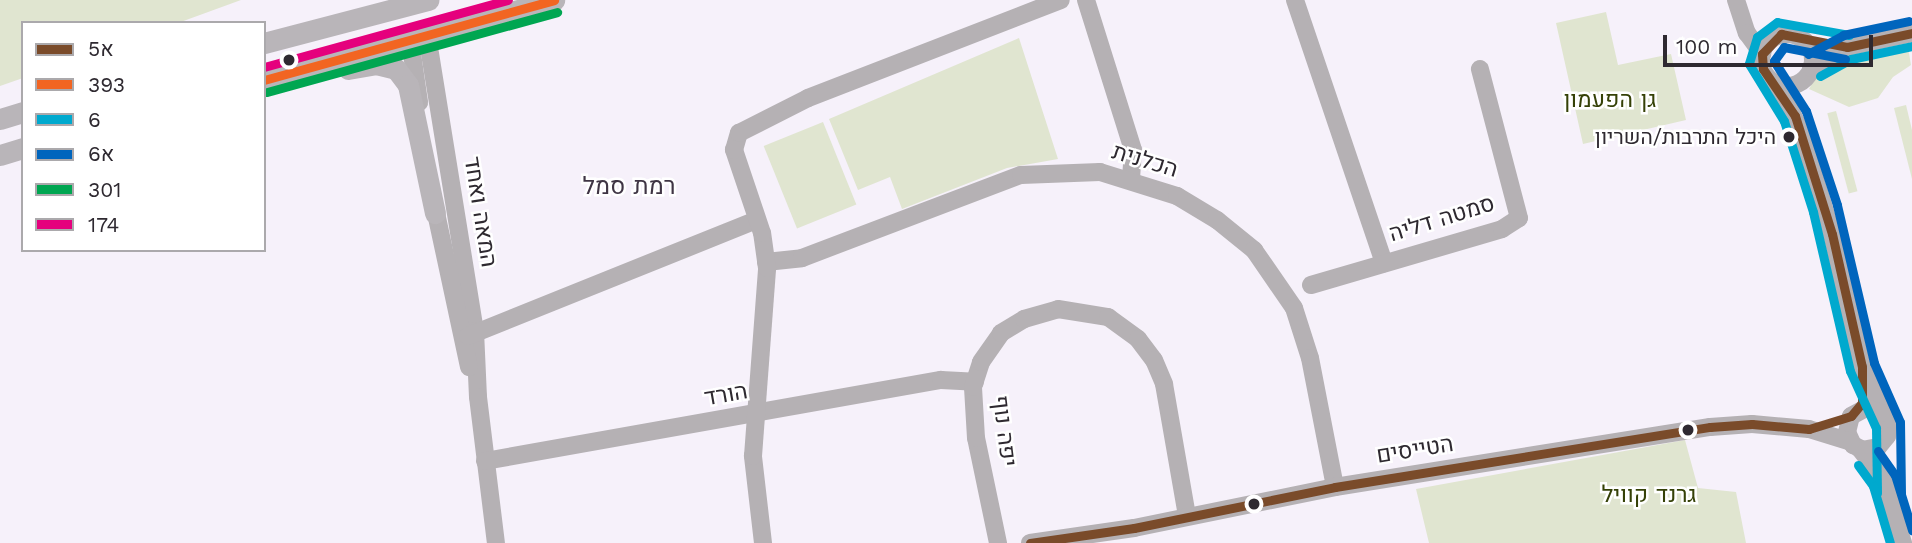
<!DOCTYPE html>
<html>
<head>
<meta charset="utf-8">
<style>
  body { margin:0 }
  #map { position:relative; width:1912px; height:543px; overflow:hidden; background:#f6f1fa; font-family:"Work Sans",Heebo,sans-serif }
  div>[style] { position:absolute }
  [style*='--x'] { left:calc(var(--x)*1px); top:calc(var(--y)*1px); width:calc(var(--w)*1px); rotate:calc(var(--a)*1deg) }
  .green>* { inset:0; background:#e0e5d0; transform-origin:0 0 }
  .minor>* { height:18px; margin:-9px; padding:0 9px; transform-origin:9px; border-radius:9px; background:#b5b1b4 }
  .minor>.ring { margin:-9px; padding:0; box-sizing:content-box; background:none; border:18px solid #b5b1b4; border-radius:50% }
  .major>* { height:21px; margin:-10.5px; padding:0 10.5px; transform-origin:10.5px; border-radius:10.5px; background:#b9b5b9 }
  .bus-1>* { height:9px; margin:-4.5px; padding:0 4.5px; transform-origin:4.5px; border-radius:4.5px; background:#7a4b2a }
  .bus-2>* { height:9px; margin:-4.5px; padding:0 4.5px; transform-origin:4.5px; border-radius:4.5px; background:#f26522 }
  .bus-3>* { height:9px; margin:-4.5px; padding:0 4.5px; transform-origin:4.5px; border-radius:4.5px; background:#00a9ce }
  .bus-4>* { height:9px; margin:-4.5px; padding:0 4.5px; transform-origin:4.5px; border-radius:4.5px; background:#0065bd }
  .bus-5>* { height:9px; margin:-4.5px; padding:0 4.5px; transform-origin:4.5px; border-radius:4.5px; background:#00a651 }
  .bus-6>* { height:9px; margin:-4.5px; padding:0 4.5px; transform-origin:4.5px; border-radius:4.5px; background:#e5007d }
  .dots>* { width:19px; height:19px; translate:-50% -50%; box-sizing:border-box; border:4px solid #fff; border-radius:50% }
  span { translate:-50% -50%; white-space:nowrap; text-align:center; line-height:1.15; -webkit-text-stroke:5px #fff; paint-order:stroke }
  .bus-label { font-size:21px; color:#2e2930 }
  .right { translate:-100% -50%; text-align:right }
  .park-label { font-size:23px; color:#354107 }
  .street-label { font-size:23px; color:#2e2930 }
  .neighbourhood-label { font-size:24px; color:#3f3544 }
  .legend { position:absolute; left:21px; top:21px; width:245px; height:231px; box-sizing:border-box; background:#fff; border:2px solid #aba9ac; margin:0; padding:9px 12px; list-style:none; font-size:21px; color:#2e2930 }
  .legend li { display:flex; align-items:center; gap:14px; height:35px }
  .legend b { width:35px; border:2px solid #aba9ac }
  .scale { position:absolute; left:1663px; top:35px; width:210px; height:32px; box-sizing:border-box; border:4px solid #2e2930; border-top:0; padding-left:9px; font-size:21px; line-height:24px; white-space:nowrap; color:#2e2930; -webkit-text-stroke:5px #fff; paint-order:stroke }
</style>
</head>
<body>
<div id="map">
  <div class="green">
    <i style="clip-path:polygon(0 0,241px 0,178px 23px,23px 23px,23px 78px,0 86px)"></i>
    <i style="clip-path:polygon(1606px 12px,1618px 65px,1671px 54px,1686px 120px,1583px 144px,1556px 23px)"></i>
    <i style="clip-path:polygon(1019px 38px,1058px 159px,1007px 168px,902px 209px,890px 177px,858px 190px,829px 119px)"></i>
    <i style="clip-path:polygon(1907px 41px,1911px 65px,1893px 77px,1878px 98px,1849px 107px,1809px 89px,1825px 61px)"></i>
    <i style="clip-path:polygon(1906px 105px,1912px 130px,1912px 179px,1894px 108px)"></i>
    <i style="left:1836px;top:111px;width:83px;height:9px;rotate:75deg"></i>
    <i style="left:823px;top:122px;width:89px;height:64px;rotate:68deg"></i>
    <i style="clip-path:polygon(1685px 440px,1698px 488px,1736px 492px,1746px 543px,1429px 543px,1416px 489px)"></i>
  </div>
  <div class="minor">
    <i style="--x:1086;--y:0;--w:157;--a:72.6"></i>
    <i style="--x:1133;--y:150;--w:30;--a:94"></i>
    <i style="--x:1295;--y:0;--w:278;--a:71.3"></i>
    <i style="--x:1736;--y:0;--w:35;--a:72"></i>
    <i style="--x:1747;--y:33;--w:26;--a:54"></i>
    <i class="ring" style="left:1761px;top:34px;width:34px;height:34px"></i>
    <i style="--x:427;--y:35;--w:300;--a:80.8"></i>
    <i style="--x:475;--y:331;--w:66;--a:87.4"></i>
    <i style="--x:478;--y:397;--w:147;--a:83"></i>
    <i style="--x:410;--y:40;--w:63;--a:81.7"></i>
    <i style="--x:1811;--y:68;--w:42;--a:-30.3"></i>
    <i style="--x:1847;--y:47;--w:66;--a:-12.2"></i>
    <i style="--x:1777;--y:83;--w:52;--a:63.9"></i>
    <i style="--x:1800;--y:130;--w:109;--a:72.9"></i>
    <i style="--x:1832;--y:234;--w:136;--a:77.3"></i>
    <i style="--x:1862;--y:367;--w:64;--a:65.9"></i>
    <i style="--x:1888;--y:425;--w:11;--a:95"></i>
    <i style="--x:1887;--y:436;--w:14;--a:129"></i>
    <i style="--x:1878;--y:447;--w:15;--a:169"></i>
    <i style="--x:1863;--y:450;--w:11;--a:-153"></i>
    <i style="--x:1853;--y:445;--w:14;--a:-115"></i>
    <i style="--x:1847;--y:432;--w:16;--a:-76"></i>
    <i style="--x:1851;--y:416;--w:17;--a:-28"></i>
    <i style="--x:1866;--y:408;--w:16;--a:18"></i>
    <i style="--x:433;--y:199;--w:172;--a:77.9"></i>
    <i style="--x:766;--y:262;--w:36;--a:-6"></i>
    <i style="--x:802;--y:258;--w:234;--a:-20.8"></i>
    <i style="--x:1021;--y:175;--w:79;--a:-2.2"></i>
    <i style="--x:1100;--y:172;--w:81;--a:17.3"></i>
    <i style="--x:1177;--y:196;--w:47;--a:31"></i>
    <i style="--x:1217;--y:220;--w:48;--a:39"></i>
    <i style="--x:1254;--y:250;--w:70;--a:55.4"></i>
    <i style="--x:1294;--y:308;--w:52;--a:72.3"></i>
    <i style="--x:1310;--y:358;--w:131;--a:79"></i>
    <i style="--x:1311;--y:285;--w:199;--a:-16.3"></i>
    <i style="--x:1502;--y:229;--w:20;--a:-33"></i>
    <i style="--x:1519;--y:218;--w:154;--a:-104.7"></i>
    <i style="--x:468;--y:336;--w:311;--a:-21.9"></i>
    <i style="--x:1860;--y:449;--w:39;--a:52"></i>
    <i style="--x:1884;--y:480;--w:66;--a:73.2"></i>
    <i style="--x:485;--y:461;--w:463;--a:-10.1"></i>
    <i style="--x:941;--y:380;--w:34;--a:3"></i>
    <i style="--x:763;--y:543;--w:88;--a:-96.6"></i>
    <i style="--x:753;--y:456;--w:189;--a:-85.7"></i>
    <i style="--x:767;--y:268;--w:35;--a:-98"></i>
    <i style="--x:762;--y:233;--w:88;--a:-108.6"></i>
    <i style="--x:734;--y:150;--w:18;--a:-74"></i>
    <i style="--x:739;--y:133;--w:77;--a:-26.9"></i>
    <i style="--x:808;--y:98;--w:271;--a:-21.2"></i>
    <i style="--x:998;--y:543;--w:107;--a:-101.8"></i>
    <i style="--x:976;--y:438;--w:51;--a:-93.4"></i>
    <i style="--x:973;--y:387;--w:26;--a:-72"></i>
    <i style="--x:981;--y:362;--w:35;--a:-55"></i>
    <i style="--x:1001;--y:333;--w:27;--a:-31"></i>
    <i style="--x:1024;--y:319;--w:35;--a:-16"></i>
    <i style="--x:1058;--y:309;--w:51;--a:9.1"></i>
    <i style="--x:1108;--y:317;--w:37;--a:36"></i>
    <i style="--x:1138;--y:339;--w:26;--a:53"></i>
    <i style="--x:1154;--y:360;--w:26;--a:67"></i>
    <i style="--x:1164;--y:384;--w:134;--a:80.1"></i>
    <i style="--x:1030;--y:543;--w:105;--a:-8.2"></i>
    <i style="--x:1134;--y:528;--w:205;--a:-11.5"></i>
    <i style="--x:1335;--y:487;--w:380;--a:-9.1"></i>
    <i style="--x:1710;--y:427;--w:42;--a:-4.1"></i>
    <i style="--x:1752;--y:424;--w:57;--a:5"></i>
    <i style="--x:1809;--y:429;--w:44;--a:17.2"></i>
  </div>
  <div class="major">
    <i style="--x:264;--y:43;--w:170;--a:-14.7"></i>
    <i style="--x:348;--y:69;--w:28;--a:-10"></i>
    <i style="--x:376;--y:64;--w:21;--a:14"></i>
    <i style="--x:396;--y:69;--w:20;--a:53"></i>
    <i style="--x:408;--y:85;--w:131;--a:78.1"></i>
    <i style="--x:264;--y:80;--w:301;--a:-15.4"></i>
    <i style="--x:0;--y:119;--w:24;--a:-17"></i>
    <i style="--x:0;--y:155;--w:24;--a:-17"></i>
  </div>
  <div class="bus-1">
    <i style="--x:1030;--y:543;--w:105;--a:-8.2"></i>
    <i style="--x:1134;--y:528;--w:205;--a:-11.5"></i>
    <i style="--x:1335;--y:487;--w:380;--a:-9.1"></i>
    <i style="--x:1710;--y:427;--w:42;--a:-4.1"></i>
    <i style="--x:1752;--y:424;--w:57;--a:5"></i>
    <i style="--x:1809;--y:429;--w:44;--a:-17.2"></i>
    <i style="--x:1851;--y:416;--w:17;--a:-50"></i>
    <i style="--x:1862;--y:403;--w:36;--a:-90"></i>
    <i style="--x:1862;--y:367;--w:136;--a:-102.7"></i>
    <i style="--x:1832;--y:234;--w:124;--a:-107.4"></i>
    <i style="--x:1795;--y:116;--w:57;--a:-124.2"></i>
    <i style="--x:1763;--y:69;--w:15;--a:-94"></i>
    <i style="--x:1762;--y:54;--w:28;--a:-46"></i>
    <i style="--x:1781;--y:34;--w:67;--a:11.1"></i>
    <i style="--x:1847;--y:47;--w:66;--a:-12.2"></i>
  </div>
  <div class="bus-2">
    <i style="--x:264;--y:80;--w:301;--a:-15.4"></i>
  </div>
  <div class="bus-3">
    <i style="--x:1849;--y:35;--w:73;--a:-169.8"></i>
    <i style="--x:1777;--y:22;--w:25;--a:143"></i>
    <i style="--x:1757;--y:37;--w:28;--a:107"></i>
    <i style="--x:1749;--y:64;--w:67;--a:58.4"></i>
    <i style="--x:1784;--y:121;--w:96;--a:72.3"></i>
    <i style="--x:1813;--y:212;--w:163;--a:76.9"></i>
    <i style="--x:1850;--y:371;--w:63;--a:65.5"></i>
    <i style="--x:1876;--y:428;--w:65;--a:89.1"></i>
    <i style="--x:1820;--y:76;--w:35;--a:-29"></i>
    <i style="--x:1851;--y:59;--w:62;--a:-12"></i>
    <i style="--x:1858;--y:465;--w:26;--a:54"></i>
    <i style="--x:1873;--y:486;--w:59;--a:73.4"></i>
  </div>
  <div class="bus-4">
    <i style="--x:1808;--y:54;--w:40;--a:-28"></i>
    <i style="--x:1843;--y:35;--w:67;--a:-12"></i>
    <i style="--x:1845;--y:59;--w:62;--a:-168.9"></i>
    <i style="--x:1784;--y:47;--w:17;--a:126"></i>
    <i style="--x:1774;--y:61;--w:59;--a:57.4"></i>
    <i style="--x:1806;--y:111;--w:99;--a:71.7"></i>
    <i style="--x:1837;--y:205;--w:162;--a:76.8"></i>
    <i style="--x:1874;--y:363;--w:64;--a:66.2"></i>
    <i style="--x:1900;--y:422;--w:71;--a:89.2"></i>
    <i style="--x:1878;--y:451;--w:29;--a:55"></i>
    <i style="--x:1895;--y:475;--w:58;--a:72.8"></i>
  </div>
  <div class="bus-5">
    <i style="--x:267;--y:92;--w:301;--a:-15.4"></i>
  </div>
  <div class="bus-6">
    <i style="--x:264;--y:67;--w:253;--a:-15.4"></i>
  </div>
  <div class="dots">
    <i style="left:289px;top:60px;background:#2e2930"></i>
    <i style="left:1789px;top:137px;background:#2e2930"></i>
    <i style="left:1688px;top:430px;background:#2e2930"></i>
    <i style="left:1254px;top:504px;background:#2e2930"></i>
  </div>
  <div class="bus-label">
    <span class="right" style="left:1776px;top:137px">היכל התרבות/השריון</span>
  </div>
  <div class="park-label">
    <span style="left:1610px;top:100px">גן הפעמון</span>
    <span style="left:1649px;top:495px">גרנד קוויל</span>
  </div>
  <div class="street-label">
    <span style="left:1145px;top:161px;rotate:17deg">הכלנית</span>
    <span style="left:480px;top:212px;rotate:81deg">המאה ואחד</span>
    <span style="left:1442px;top:219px;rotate:-17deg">סמטה דליה</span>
    <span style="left:726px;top:395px;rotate:-10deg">הורד</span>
    <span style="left:1004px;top:431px;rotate:83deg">יפה נוף</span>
    <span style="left:1415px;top:450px;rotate:-9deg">הטייסים</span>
  </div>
  <div class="neighbourhood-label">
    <span style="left:629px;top:187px">רמת סמל</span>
  </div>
  <ul class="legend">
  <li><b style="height:9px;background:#7a4b2a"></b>5א</li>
  <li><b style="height:9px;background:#f26522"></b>393</li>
  <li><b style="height:9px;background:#00a9ce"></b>6</li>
  <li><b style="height:9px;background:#0065bd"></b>6א</li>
  <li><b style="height:9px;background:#00a651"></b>301</li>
  <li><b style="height:9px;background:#e5007d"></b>174</li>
  </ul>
  <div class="scale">100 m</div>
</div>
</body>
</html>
